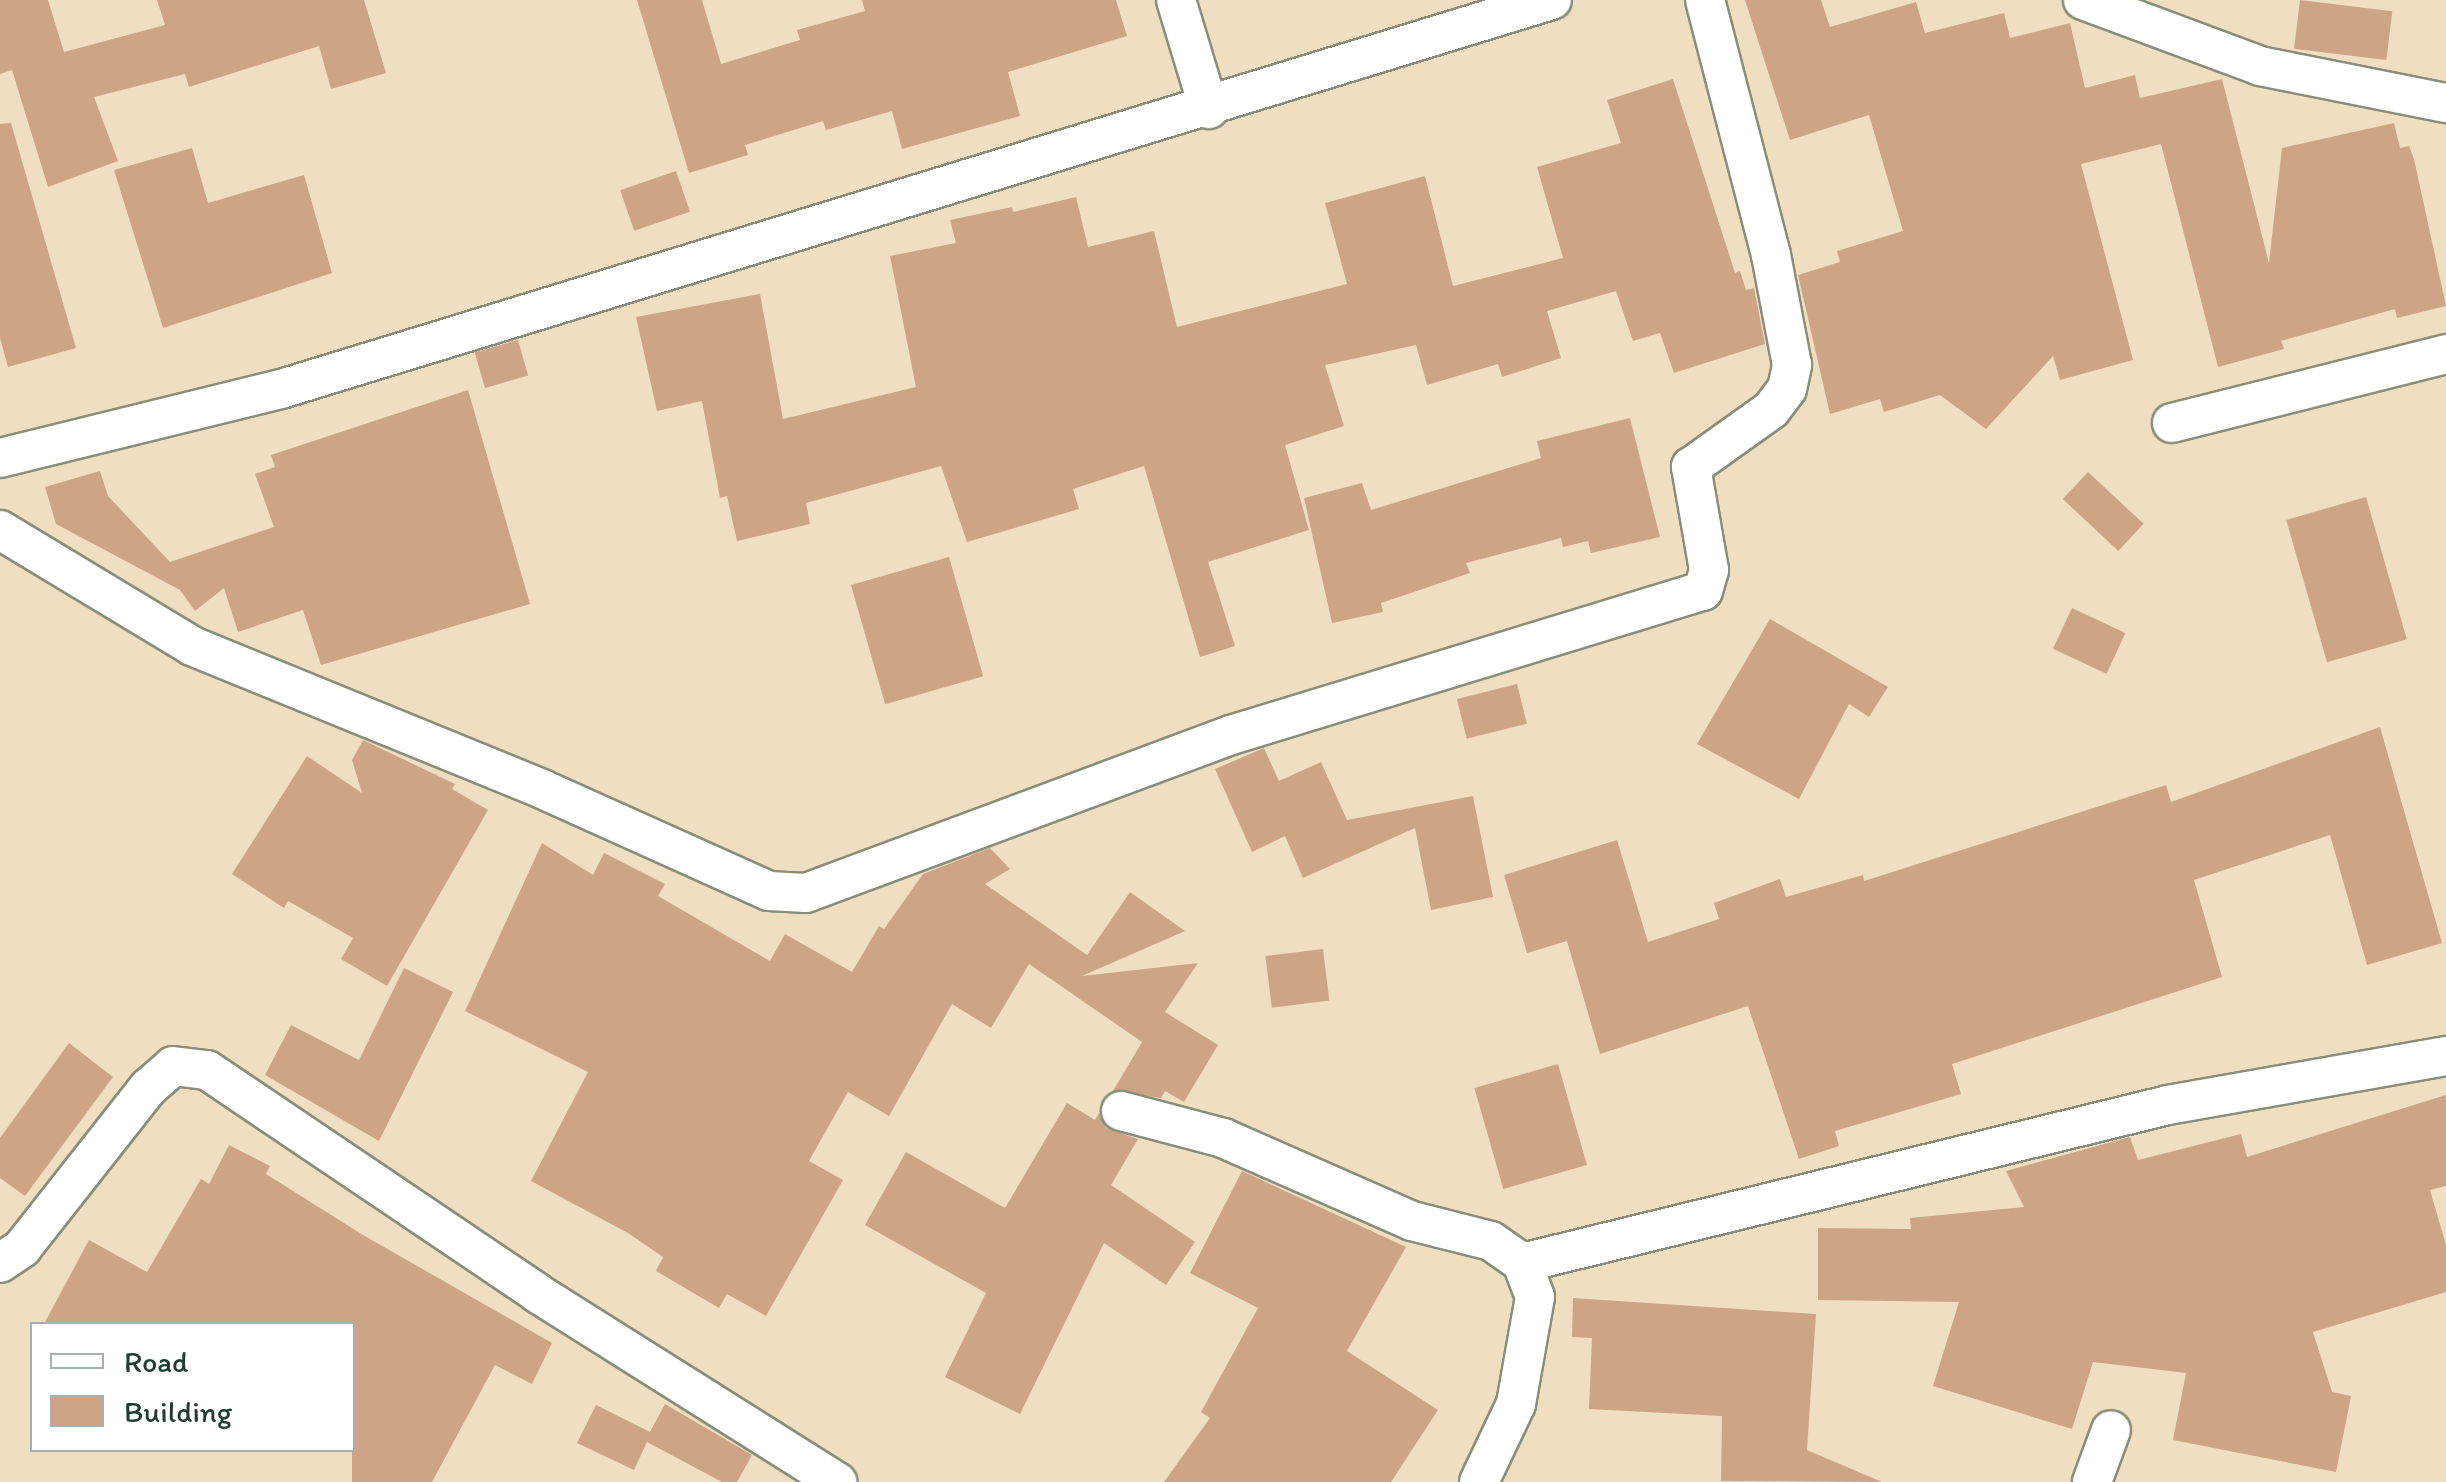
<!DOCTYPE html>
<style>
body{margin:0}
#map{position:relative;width:2446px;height:1482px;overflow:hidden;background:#f0dec0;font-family:Itim,sans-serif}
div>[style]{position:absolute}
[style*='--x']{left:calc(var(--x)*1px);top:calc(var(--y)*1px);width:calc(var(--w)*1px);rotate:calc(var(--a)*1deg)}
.building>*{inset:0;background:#cea487;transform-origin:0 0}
.roads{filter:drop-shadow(2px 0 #888e7a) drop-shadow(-2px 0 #888e7a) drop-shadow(0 2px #888e7a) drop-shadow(0 -2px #888e7a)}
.street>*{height:38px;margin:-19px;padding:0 19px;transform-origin:19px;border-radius:19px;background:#fff}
span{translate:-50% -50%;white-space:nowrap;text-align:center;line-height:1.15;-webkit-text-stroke:8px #fff;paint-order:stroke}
.legend{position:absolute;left:30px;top:1322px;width:325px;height:130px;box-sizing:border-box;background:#fff;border:2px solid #a5b1ae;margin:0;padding:12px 18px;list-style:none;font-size:30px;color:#1f3d34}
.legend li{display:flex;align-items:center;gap:20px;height:50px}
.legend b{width:50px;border:2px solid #a5b1ae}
</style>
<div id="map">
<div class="building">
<div style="clip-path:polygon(0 0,48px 0,64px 52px,165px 25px,157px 0,364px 0,386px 73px,331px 89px,319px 46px,189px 87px,185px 74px,94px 97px,118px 161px,48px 187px,12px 70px,0 74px)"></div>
<div style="clip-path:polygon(637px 0,702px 0,721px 64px,800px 40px,797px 30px,865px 11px,862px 0,1116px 0,1127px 36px,1008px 72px,1020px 116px,902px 149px,892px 111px,826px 130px,823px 121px,745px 145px,748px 155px,689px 173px)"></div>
<div style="clip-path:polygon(1745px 0,1821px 0,1830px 27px,1916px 2px,1925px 33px,2004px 13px,2010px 38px,2070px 23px,2085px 88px,2135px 75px,2140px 98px,2222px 79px,2269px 263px,2282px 148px,2394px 123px,2400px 148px,2409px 146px,2414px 159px,2446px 306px,2397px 318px,2395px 309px,2281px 341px,2284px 349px,2218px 367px,2161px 144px,2081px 164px,2133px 360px,2060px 380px,2053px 356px,1986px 429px,1940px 395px,1884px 412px,1880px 399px,1830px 414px,1798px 275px,1840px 262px,1837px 251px,1903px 231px,1869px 115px,1790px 140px)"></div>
<div style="left:2300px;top:0;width:93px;height:49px;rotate:7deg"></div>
<div style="clip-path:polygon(1673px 79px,1735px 273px,1740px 271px,1746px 290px,1754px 288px,1765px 344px,1674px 373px,1660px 333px,1633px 341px,1616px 291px,1547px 311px,1561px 358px,1502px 377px,1498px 364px,1427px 385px,1416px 345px,1325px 365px,1344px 426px,1285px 445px,1309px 530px,1208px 562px,1235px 646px,1200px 657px,1144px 466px,1073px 489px,1079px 509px,967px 542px,941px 466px,806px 503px,810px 524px,737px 541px,727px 496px,720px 498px,702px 401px,657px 411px,636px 317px,760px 294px,783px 419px,916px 387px,890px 256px,956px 243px,950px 220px,1012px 207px,1013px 212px,1076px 197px,1088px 247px,1154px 231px,1177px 327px,1347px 284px,1325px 203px,1425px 176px,1453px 286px,1563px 258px,1537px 167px,1621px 143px,1607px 100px)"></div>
<div style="clip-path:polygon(11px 123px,76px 348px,8px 367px,0 338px,0 124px)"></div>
<div style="clip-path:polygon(192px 148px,208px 203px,304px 175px,332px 273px,163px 328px,114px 170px)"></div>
<div style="left:676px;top:171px;width:43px;height:59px;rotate:71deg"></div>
<div style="left:518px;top:340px;width:37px;height:45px;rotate:74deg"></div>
<div style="clip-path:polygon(468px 390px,530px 604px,321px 665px,303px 610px,238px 632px,224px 588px,195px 611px,180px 590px,56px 524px,45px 487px,100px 471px,108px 496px,170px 562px,274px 527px,255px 474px,275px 467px,271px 455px)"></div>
<div style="clip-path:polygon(1630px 418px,1660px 537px,1591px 553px,1588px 541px,1563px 547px,1561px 538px,1466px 563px,1470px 573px,1381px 603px,1383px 612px,1332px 623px,1304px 498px,1362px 483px,1371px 510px,1541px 458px,1537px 441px)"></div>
<div style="left:2088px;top:472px;width:76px;height:37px;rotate:43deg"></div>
<div style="left:2366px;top:497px;width:148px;height:83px;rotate:74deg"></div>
<div style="left:949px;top:557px;width:124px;height:102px;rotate:74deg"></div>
<div style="left:2072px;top:608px;width:59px;height:45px;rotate:25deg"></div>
<div style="clip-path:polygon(1770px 619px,1888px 687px,1869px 717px,1849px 704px,1799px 799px,1697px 744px)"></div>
<div style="left:1517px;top:684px;width:41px;height:62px;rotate:76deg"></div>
<div style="clip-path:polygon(2380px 727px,2442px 943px,2367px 965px,2330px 835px,2194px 880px,2222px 977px,1952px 1064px,1961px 1094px,1835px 1131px,1839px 1146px,1799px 1159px,1748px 1006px,1600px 1054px,1567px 941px,1527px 953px,1504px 875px,1617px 840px,1648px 942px,1719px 919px,1714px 903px,1780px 879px,1786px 897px,1863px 875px,1864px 881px,2166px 785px,2171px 802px)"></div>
<div style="clip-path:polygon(363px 740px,455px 784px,452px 789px,488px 810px,387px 986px,341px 959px,353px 938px,288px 901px,284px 908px,232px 874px,307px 756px,362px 793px,352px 760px)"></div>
<div style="clip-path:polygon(1264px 748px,1279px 781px,1321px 762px,1347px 820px,1473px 796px,1493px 897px,1431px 910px,1415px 828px,1303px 878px,1285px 836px,1252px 852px,1215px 769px)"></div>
<div style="clip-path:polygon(542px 843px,593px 875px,604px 853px,665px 884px,658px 896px,770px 961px,785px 934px,852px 972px,879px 926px,884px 929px,923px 874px,990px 848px,1010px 869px,985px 884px,1087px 955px,1130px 892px,1185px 931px,1082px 976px,1198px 963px,1165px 1012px,1218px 1045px,1184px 1102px,1165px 1091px,1161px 1098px,1113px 1091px,1142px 1042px,1029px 964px,991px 1028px,952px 1004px,889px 1116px,848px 1092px,809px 1161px,843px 1180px,766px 1316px,727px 1294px,719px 1308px,656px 1271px,663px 1257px,628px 1233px,531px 1181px,588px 1072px,465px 1011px)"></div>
<div style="left:1323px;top:949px;width:52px;height:58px;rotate:83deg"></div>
<div style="clip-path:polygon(404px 968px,453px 992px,379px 1141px,265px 1075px,291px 1025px,359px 1060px)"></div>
<div style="clip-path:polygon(69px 1043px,113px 1077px,25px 1196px,0 1178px,0 1138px)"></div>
<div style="left:1558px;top:1064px;width:105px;height:87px;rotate:74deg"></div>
<div style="clip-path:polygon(2446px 1095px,2446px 1186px,2430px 1190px,2446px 1245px,2446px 1292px,2313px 1332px,2332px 1392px,2351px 1396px,2336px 1472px,2173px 1440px,2186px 1373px,2093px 1362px,2072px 1429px,1933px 1386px,1959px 1302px,1818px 1300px,1818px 1228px,1911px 1229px,1910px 1218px,2024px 1207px,2006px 1171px,2130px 1137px,2138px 1160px,2241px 1134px,2247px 1157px)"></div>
<div style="clip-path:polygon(1067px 1103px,1095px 1120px,1099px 1113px,1106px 1128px,1138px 1139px,1111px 1185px,1195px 1242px,1166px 1285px,1104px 1243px,1020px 1414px,945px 1377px,986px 1293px,865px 1225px,906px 1152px,1005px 1208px)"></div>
<div style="clip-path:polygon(229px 1145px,270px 1166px,266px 1174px,363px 1235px,552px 1343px,532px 1384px,495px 1365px,432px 1482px,352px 1482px,352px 1324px,44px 1324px,89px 1240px,147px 1272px,201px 1179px,209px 1184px)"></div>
<div style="clip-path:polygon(1242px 1171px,1406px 1247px,1347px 1351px,1438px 1410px,1391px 1482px,1164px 1482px,1210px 1418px,1201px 1412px,1258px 1308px,1190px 1273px)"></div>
<div style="clip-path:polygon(1573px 1298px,1816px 1314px,1807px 1450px,1882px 1482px,1721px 1481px,1722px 1416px,1589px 1409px,1592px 1338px,1572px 1337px)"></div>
<div style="clip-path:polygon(665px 1404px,752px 1455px,737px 1482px,722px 1482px,647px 1442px,634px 1470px,577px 1443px,596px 1405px,650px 1432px)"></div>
</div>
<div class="roads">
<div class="street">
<div style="--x:1176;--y:0;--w:114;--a:73.2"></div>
<div style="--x:2083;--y:0;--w:189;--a:20.4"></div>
<div style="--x:2260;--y:66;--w:190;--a:11.3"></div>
<div style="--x:2172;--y:423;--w:283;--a:-14.1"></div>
<div style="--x:0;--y:458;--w:289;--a:-13.8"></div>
<div style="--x:281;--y:389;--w:1329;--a:-17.02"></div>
<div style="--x:0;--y:530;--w:224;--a:31.1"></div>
<div style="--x:192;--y:646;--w:378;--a:22.2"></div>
<div style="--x:542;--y:789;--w:249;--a:24.2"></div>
<div style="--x:769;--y:891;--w:37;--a:3"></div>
<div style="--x:806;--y:893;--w:453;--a:-20.4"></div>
<div style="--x:1231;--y:735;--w:493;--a:-17"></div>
<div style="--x:1703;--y:591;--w:22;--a:-74"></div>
<div style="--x:1709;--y:570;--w:105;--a:-99.9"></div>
<div style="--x:1691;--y:467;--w:98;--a:-35.5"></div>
<div style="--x:1771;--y:410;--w:26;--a:-53"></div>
<div style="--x:1787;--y:389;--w:25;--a:-78"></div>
<div style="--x:1792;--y:365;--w:112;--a:-100.8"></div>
<div style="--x:1771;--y:255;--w:263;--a:-104.5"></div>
<div style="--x:1121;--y:1111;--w:106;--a:14.8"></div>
<div style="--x:1223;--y:1138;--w:206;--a:23.7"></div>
<div style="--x:1412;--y:1221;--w:81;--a:14.2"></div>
<div style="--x:1491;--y:1241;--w:38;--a:35"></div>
<div style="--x:1522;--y:1263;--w:36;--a:69"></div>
<div style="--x:1535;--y:1297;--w:109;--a:100.1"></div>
<div style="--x:1516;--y:1404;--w:86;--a:115.4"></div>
<div style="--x:0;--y:1263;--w:27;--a:-34"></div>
<div style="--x:22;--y:1248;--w:204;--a:-51.8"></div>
<div style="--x:148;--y:1088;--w:33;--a:-41"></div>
<div style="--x:173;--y:1066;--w:34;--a:7"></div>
<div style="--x:207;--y:1070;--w:398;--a:34"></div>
<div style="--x:537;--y:1293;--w:355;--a:32.2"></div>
<div style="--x:1522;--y:1263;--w:665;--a:-13.74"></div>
<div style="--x:2168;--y:1105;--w:282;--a:-10"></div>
<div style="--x:2092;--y:1482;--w:55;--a:-69.9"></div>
</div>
</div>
<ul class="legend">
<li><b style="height:12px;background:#fff"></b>Road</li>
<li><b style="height:28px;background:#cea487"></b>Building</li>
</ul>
</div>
